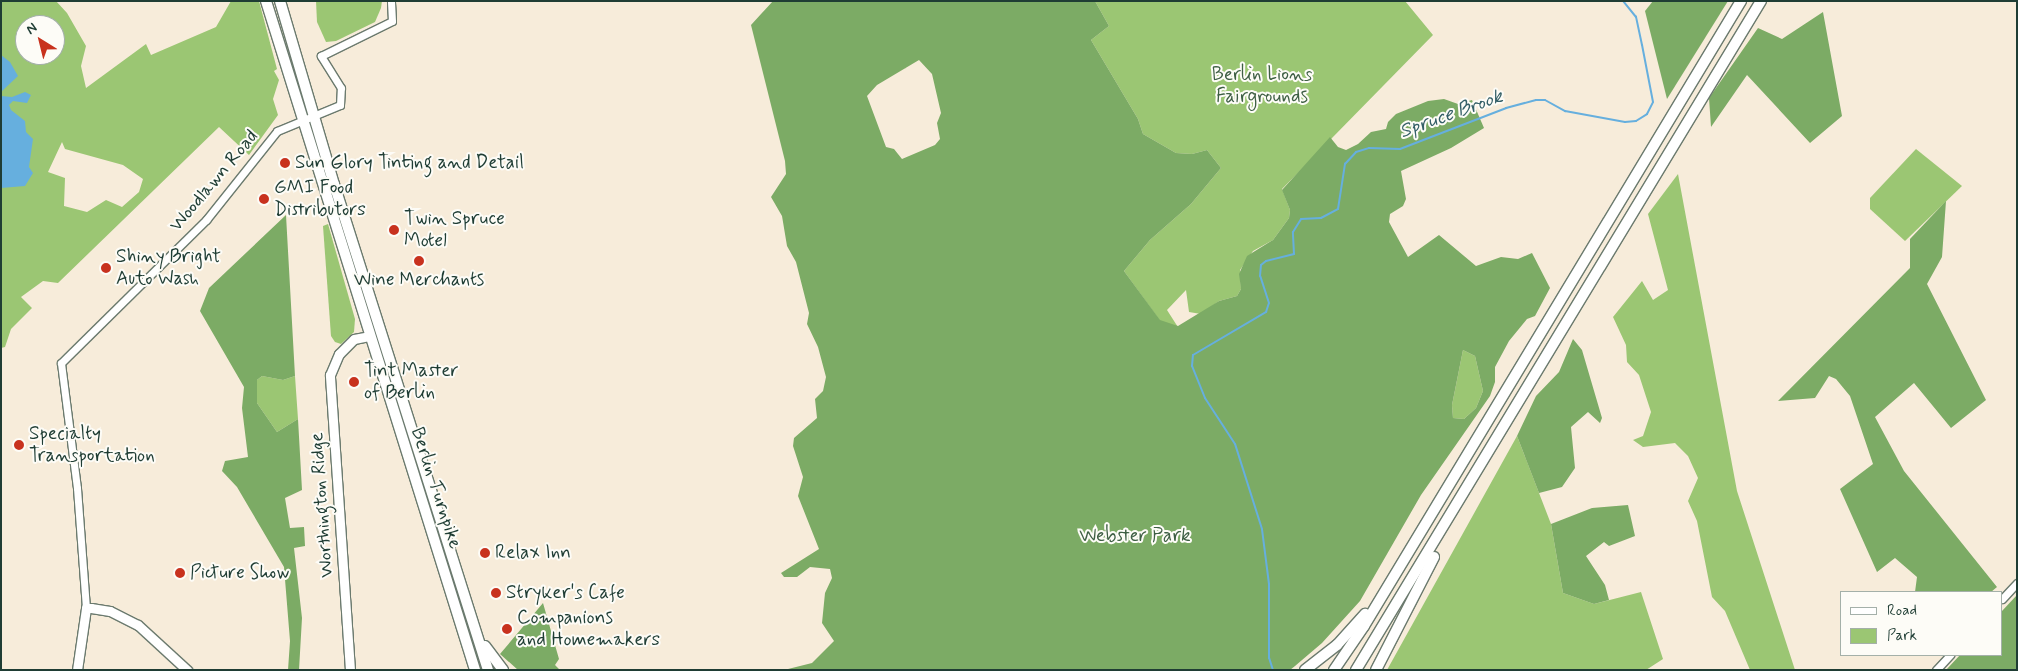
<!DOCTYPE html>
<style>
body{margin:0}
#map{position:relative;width:2018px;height:671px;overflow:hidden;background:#f7ecda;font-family:Mynerve,sans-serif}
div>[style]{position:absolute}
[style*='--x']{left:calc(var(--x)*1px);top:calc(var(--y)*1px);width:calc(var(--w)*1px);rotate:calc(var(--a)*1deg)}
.green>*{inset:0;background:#9bc673}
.forest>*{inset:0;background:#7cab65}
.water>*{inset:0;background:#66afde}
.stream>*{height:2px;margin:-1px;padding:0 1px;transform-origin:1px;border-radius:1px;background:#66afde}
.roads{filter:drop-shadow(1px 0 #6b7a6e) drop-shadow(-1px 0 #6b7a6e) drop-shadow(0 1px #6b7a6e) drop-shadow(0 -1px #6b7a6e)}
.minor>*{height:7px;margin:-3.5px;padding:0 3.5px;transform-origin:3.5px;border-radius:3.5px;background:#fff}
.major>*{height:9px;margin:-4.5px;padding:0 4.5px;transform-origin:4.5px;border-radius:4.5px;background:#fff}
.highway>*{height:10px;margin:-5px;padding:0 5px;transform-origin:5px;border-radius:5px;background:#fff}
.dots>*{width:14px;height:14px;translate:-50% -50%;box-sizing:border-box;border:2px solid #fdfcf7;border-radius:50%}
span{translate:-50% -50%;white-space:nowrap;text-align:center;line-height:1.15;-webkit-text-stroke:4px #fdfcf7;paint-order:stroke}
.park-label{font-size:19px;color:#3e5f44}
.poi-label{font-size:19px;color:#1f3d34}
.left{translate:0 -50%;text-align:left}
.street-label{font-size:19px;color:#1f3d34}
.water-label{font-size:20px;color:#345f67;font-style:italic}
.frame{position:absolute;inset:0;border:2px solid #1f3d34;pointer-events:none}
.legend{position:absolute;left:1840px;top:591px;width:162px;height:65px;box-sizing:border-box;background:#fdfcf7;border:1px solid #a4b0a9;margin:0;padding:6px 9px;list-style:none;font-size:15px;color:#1f3d34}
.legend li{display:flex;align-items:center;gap:10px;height:25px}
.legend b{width:25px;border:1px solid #a4b0a9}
.north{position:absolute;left:15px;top:15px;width:50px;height:50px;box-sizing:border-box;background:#fdfcf7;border:1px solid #a4b0a9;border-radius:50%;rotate:324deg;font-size:14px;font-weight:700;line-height:20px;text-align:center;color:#1f3d34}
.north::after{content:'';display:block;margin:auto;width:18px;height:22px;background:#c8321e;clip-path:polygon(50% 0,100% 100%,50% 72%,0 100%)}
</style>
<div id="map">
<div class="green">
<div style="clip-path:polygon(evenodd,1px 1px,56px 1px,67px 13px,86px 46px,81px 66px,86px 88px,146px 44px,151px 55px,216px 27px,231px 1px,259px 1px,277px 69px,274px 71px,279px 80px,273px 99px,278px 115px,249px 155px,219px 127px,58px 283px,43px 281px,21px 297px,32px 308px,11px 329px,5px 347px,1px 348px,1px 1px,25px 25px,55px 25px,55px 55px,25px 55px,25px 25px,1px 1px,62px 142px,65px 149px,123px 165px,143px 179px,139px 192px,122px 207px,106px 200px,87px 212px,64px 206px,65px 178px,48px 172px,62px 142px)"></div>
<div style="clip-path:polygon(316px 1px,382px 1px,381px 8px,375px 22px,336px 41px,326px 42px,317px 22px)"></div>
<div style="clip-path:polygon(1095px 1px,1405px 1px,1433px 35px,1282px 189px,1290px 210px,1289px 218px,1273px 240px,1253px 251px,1240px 270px,1241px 289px,1237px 296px,1219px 301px,1201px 314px,1189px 312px,1186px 290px,1167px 310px,1183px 335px,1259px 670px,1158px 318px,1124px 271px,1150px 240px,1191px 204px,1221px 168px,1207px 150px,1192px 154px,1176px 153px,1143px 134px,1138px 119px,1091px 40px,1109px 26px)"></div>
<div style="clip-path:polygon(1916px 149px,1962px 186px,1905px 241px,1870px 209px,1870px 198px)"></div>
<div style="clip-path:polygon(1678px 174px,1737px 491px,1795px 670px,1750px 670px,1725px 611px,1712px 597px,1697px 521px,1688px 501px,1698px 478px,1688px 456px,1675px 443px,1643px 447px,1633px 440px,1643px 436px,1651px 412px,1639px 375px,1627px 362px,1626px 345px,1613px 317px,1642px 281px,1653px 300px,1668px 290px,1648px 214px)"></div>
<div style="clip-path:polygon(328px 224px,355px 319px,354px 332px,341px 344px,335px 342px,331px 336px,323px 226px)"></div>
<div style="clip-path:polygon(1463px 350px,1475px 356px,1483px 391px,1476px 408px,1464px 419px,1453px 418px,1452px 405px)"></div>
<div style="clip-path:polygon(262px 376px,283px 380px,295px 376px,298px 419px,277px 432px,257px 403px,257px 380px)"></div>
<div style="clip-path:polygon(1517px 436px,1551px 524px,1563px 593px,1594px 604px,1641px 592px,1663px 659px,1646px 670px,1387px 670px)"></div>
</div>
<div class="forest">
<div style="clip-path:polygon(evenodd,773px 1px,1095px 1px,1109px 26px,1091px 40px,1138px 119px,1143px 134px,1176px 153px,1192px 154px,1207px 150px,1221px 168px,1191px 204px,1150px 240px,1124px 271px,1160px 320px,1178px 326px,1219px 301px,1237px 296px,1241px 289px,1239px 274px,1247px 256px,1273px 240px,1289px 218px,1290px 210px,1282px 190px,1330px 137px,1338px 147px,1346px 150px,1358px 144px,1371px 132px,1386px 129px,1388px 122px,1396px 114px,1428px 101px,1444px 99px,1458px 104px,1472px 100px,1484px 128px,1451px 148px,1401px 171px,1406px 199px,1403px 206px,1390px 214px,1389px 222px,1408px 257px,1439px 235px,1476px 266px,1501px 257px,1518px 259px,1532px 253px,1550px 288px,1535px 316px,1527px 319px,1509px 341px,1495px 367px,1495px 382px,1490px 396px,1421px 495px,1360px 601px,1322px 643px,1295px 666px,1290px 670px,784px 670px,812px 663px,834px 641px,822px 623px,825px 593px,832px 578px,830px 569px,810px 567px,797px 577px,784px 577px,781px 573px,819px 549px,798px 496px,803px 477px,793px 446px,794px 438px,817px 418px,815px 399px,823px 391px,826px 377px,818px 347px,807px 324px,809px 313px,796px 262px,787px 246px,782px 216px,771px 197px,786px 174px,785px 161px,751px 25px,773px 1px,919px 60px,932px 74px,941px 113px,937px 123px,940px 139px,935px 145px,902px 159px,894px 149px,886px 147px,867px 96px,877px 85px,919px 60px,773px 1px,1463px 350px,1475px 356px,1483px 391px,1476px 408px,1464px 419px,1453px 418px,1452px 405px,1463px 350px)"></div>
<div style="clip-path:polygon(1653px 1px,1728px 1px,1667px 99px,1645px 11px)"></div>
<div style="clip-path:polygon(1823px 12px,1842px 116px,1810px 143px,1747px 75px,1711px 127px,1709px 98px,1758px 28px,1782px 39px)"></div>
<div style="clip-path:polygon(1946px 201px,1942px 257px,1927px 284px,1986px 400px,1951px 428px,1914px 383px,1875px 417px,1904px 471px,1997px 587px,1991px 592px,1915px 592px,1917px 577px,1895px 558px,1877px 572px,1840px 489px,1873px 464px,1850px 396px,1836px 379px,1829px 376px,1815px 398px,1778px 401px,1910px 268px,1910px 239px)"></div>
<div style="clip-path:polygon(286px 215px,295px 376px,283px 380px,262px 376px,257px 380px,257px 403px,277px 432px,298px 419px,302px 490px,285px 498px,290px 528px,304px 527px,305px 546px,294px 548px,302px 618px,299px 670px,288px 670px,290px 641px,284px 567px,237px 487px,222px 471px,225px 461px,248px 457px,242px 408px,244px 387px,200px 311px,209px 288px)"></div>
<div style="clip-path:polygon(1573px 339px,1582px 350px,1602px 418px,1600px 423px,1588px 412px,1571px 427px,1575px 468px,1562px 487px,1539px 493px,1517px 436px,1536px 396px,1559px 372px)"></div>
<div style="clip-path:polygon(1628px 505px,1635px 536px,1609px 546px,1604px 542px,1586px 556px,1605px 585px,1609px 600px,1594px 604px,1563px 593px,1551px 524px,1592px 508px)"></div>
<div style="clip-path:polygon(2017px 595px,2017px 670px,1946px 670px,1960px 655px,2002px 655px,2002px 611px)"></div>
<div style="clip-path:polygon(543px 603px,559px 659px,555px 665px,560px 670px,518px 670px,500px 654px)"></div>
</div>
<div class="water">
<div style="clip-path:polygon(1px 55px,10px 62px,18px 76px,1px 92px)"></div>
<div style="clip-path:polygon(25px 92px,31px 95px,27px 103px,13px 101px,9px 105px,11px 110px,25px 121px,26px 132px,33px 139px,29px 167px,33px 173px,25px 186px,1px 188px,1px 96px,12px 97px)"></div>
</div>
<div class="stream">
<div style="--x:1273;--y:670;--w:13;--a:-108"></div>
<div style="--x:1269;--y:658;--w:74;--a:-90"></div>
<div style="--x:1269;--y:584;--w:55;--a:-97.3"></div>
<div style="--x:1262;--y:529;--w:89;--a:-107.6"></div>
<div style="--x:1235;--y:444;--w:55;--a:-123.1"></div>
<div style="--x:1205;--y:398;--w:35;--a:-112"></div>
<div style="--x:1192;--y:366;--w:11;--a:-85"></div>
<div style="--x:1193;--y:355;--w:85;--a:-30.5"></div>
<div style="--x:1266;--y:312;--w:9;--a:-72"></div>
<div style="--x:1269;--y:303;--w:28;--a:-108"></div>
<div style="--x:1260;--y:276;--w:11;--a:-85"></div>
<div style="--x:1261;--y:265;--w:6;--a:-39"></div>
<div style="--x:1266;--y:261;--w:29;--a:-14"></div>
<div style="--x:1294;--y:254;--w:22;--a:-93"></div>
<div style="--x:1293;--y:232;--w:15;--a:-58"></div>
<div style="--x:1301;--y:219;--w:20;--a:-3"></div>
<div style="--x:1321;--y:218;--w:19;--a:-28"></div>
<div style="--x:1338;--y:209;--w:46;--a:-81.2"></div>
<div style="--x:1345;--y:164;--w:16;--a:-47"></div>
<div style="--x:1356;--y:152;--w:14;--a:-17"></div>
<div style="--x:1369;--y:148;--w:31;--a:2"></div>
<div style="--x:1400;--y:149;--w:114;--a:-21.1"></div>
<div style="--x:1506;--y:108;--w:31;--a:-15"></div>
<div style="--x:1536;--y:100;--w:9;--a:0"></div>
<div style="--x:1545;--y:100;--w:23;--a:29"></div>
<div style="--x:1565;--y:111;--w:61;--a:10.4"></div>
<div style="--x:1625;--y:122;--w:11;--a:-5"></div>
<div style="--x:1636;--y:121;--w:13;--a:-32"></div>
<div style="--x:1647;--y:114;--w:13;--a:-63"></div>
<div style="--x:1653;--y:102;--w:58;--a:-100.9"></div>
<div style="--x:1642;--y:45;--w:29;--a:-102"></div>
<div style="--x:1636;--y:17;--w:21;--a:-129"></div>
</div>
<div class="roads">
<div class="minor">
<div style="--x:2002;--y:599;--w:22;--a:-47"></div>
<div style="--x:86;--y:608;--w:120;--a:-94.3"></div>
<div style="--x:77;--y:488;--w:126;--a:-97.3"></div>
<div style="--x:61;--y:363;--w:204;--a:-44.6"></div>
<div style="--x:206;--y:220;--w:114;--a:-51.4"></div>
<div style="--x:277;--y:131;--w:68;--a:-22.4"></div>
<div style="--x:340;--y:105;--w:17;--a:-87"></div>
<div style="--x:341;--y:88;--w:38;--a:-122"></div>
<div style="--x:321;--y:56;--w:79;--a:-26.2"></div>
<div style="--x:392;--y:21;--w:20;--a:-93"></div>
<div style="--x:1936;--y:670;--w:21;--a:-47"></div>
</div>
<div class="major">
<div style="--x:77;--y:670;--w:63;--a:-81.7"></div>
<div style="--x:86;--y:608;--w:5;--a:0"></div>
<div style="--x:91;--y:608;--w:19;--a:9"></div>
<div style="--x:110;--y:611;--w:31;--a:27"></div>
<div style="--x:138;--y:625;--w:67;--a:42.6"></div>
<div style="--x:350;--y:670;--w:296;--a:-93.9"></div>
<div style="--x:330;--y:375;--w:23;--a:-67"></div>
<div style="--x:339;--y:354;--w:21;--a:-45"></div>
<div style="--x:354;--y:339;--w:15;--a:-11"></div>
</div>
<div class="highway">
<div style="--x:266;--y:1;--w:701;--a:72.65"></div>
<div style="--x:280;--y:1;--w:191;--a:73.6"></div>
<div style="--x:334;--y:184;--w:510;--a:72.42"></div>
<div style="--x:485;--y:646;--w:30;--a:53"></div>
<div style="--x:1305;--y:670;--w:41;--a:-38"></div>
<div style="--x:1337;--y:645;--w:42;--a:-47.9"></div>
<div style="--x:1334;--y:670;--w:53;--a:-55.7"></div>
<div style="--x:1364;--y:626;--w:730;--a:-58.9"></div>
<div style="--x:1356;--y:670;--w:782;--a:-58.81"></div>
<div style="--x:1376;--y:670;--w:127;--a:-62.8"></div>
</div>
</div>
<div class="dots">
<div style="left:285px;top:163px;background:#c8321e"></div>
<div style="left:264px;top:199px;background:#c8321e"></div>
<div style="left:394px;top:230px;background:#c8321e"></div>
<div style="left:419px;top:261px;background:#c8321e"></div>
<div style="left:106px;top:268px;background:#c8321e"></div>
<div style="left:354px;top:382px;background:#c8321e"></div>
<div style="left:19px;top:445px;background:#c8321e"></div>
<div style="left:485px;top:553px;background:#c8321e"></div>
<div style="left:180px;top:573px;background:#c8321e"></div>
<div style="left:496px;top:593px;background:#c8321e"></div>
<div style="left:507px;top:629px;background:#c8321e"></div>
</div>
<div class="park-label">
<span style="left:1262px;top:86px">Berlin Lions<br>Fairgrounds</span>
<span style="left:1135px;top:536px">Webster Park</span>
</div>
<div class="poi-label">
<span class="left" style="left:295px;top:163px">Sun Glory Tinting and Detail</span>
<span class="left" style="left:274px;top:199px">GMI Food<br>Distributors</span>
<span class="left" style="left:404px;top:230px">Twin Spruce<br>Motel</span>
<span class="left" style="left:116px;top:268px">Shiny Bright<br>Auto Wash</span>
<span style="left:419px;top:280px">Wine Merchants</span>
<span class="left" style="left:364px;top:382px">Tint Master<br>of Berlin</span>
<span class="left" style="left:29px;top:445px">Specialty<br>Transportation</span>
<span class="left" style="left:495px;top:553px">Relax Inn</span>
<span class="left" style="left:190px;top:573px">Picture Show</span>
<span class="left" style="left:506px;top:593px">Stryker's Cafe</span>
<span class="left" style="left:517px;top:629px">Companions<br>and Homemakers</span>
</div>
<div class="street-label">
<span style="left:214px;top:181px;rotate:-50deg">Woodlawn Road</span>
<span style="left:436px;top:488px;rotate:72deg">Berlin Turnpike</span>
<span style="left:322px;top:505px;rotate:-94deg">Worthington Ridge</span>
</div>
<div class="water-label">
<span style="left:1451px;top:114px;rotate:-20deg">Spruce Brook</span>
</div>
<div class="frame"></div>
<ul class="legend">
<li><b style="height:6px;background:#fff"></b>Road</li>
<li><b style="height:14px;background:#9bc673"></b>Park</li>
</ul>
<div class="north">N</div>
</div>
